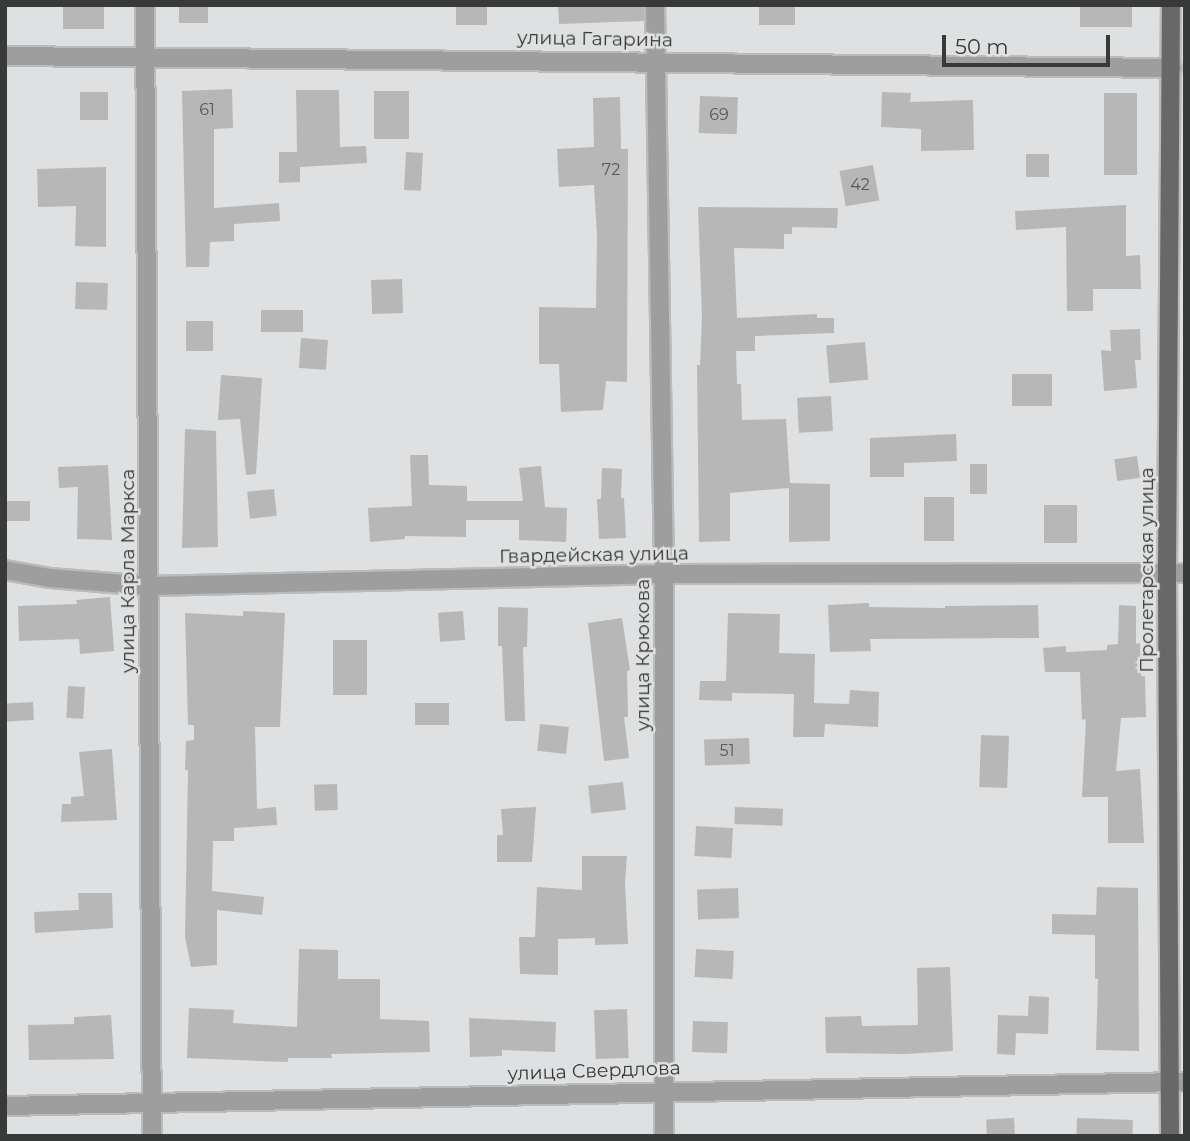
<!DOCTYPE html>
<meta charset="utf-8">
<style>
body{margin:0}
#map{position:relative;width:1190px;height:1141px;overflow:hidden;background:#dfe0e1;font-family:Montserrat,sans-serif}
div>[style]{position:absolute}
[style*='--x']{left:calc(var(--x)*1px);top:calc(var(--y)*1px);width:calc(var(--w)*1px);rotate:calc(var(--a)*1deg)}
.building>*{inset:0;background:#b7b7b8;transform-origin:0 0}
.roads{filter:drop-shadow(2px 0 #babbbc) drop-shadow(-2px 0 #babbbc) drop-shadow(0 2px #babbbc) drop-shadow(0 -2px #babbbc)}
.minor>*{height:18px;margin:-9px;padding:0 9px;transform-origin:9px;border-radius:9px;background:#9f9e9e}
.tertiary>*{height:18px;margin:-9px;padding:0 9px;transform-origin:9px;border-radius:9px;background:#9f9e9e}
.primary>*{height:18px;margin:-9px;padding:0 9px;transform-origin:9px;border-radius:9px;background:#696867}
span{translate:-50% -50%;white-space:nowrap;text-align:center;line-height:1.15;-webkit-text-stroke:5px #dfe0e1;paint-order:stroke}
.number-label{font-size:16px;color:#585859}
.number-label span{-webkit-text-stroke-width:0}
.street-label{font-size:19px;color:#383939}
.frame{position:absolute;inset:0;border:7px solid #383939;pointer-events:none}
.scale{position:absolute;left:942px;top:35px;width:168px;height:32px;box-sizing:border-box;border:4px solid #383939;border-top:0;padding-left:9px;font-size:21px;line-height:24px;white-space:nowrap;color:#383939;-webkit-text-stroke:5px #dfe0e1;paint-order:stroke}
</style>
<div id="map">
<div class="building">
<div style="left:63px;top:5px;width:41px;height:24px"></div>
<div style="left:179px;top:5px;width:29px;height:18px"></div>
<div style="left:456px;top:5px;width:31px;height:20px"></div>
<div style="clip-path:polygon(558px 5px,644px 5px,644px 21px,559px 24px)"></div>
<div style="left:759px;top:5px;width:36px;height:20px"></div>
<div style="left:1080px;top:5px;width:52px;height:22px"></div>
<div style="clip-path:polygon(232px 89px,233px 128px,214px 129px,214px 208px,279px 203px,280px 221px,234px 224px,234px 241px,210px 242px,209px 267px,186px 267px,182px 91px)"></div>
<div style="clip-path:polygon(296px 90px,339px 90px,340px 147px,366px 146px,367px 163px,300px 167px,300px 182px,279px 183px,279px 152px,297px 152px)"></div>
<div style="left:374px;top:91px;width:35px;height:48px"></div>
<div style="left:80px;top:92px;width:28px;height:28px"></div>
<div style="clip-path:polygon(882px 92px,911px 93px,910px 102px,973px 100px,974px 150px,921px 151px,921px 129px,881px 127px)"></div>
<div style="left:1137px;top:93px;width:82px;height:33px;rotate:90deg"></div>
<div style="left:700px;top:96px;width:38px;height:37px;rotate:2deg"></div>
<div style="clip-path:polygon(620px 97px,621px 149px,628px 149px,627px 382px,606px 381px,603px 410px,561px 412px,559px 364px,539px 364px,539px 307px,596px 308px,597px 235px,594px 185px,559px 187px,557px 149px,594px 147px,593px 98px)"></div>
<div style="left:406px;top:152px;width:17px;height:38px;rotate:3deg"></div>
<div style="left:1026px;top:154px;width:23px;height:23px"></div>
<div style="left:873px;top:165px;width:36px;height:34px;rotate:80deg"></div>
<div style="clip-path:polygon(106px 167px,106px 247px,75px 246px,76px 206px,38px 207px,37px 169px)"></div>
<div style="clip-path:polygon(1126px 205px,1126px 256px,1140px 255px,1141px 289px,1093px 289px,1093px 311px,1067px 311px,1066px 227px,1016px 230px,1015px 211px)"></div>
<div style="clip-path:polygon(698px 207px,838px 208px,837px 228px,792px 227px,792px 234px,784px 234px,784px 249px,734px 248px,737px 318px,817px 314px,817px 318px,834px 318px,834px 333px,755px 336px,755px 351px,736px 351px,737px 384px,741px 384px,742px 420px,786px 419px,790px 483px,830px 484px,830px 541px,789px 542px,789px 488px,730px 493px,730px 541px,699px 542px,697px 365px,700px 365px,702px 318px)"></div>
<div style="left:402px;top:279px;width:34px;height:31px;rotate:88deg"></div>
<div style="left:76px;top:282px;width:32px;height:27px;rotate:2deg"></div>
<div style="left:303px;top:310px;width:22px;height:42px;rotate:90deg"></div>
<div style="left:186px;top:321px;width:27px;height:30px"></div>
<div style="clip-path:polygon(1140px 329px,1141px 360px,1135px 360px,1137px 388px,1104px 391px,1101px 350px,1111px 351px,1110px 330px)"></div>
<div style="left:301px;top:338px;width:27px;height:30px;rotate:4deg"></div>
<div style="left:865px;top:342px;width:38px;height:39px;rotate:85deg"></div>
<div style="left:1012px;top:374px;width:40px;height:32px"></div>
<div style="clip-path:polygon(221px 375px,262px 378px,256px 474px,246px 475px,240px 419px,218px 420px)"></div>
<div style="left:831px;top:396px;width:35px;height:34px;rotate:87deg"></div>
<div style="clip-path:polygon(185px 429px,216px 431px,218px 547px,182px 548px)"></div>
<div style="clip-path:polygon(956px 434px,957px 461px,904px 463px,904px 477px,870px 477px,870px 438px)"></div>
<div style="clip-path:polygon(410px 455px,428px 455px,429px 485px,467px 486px,467px 501px,523px 501px,519px 468px,541px 466px,545px 507px,567px 508px,566px 542px,519px 540px,519px 520px,466px 520px,466px 537px,405px 536px,405px 539px,370px 542px,368px 508px,412px 506px)"></div>
<div style="left:1137px;top:456px;width:22px;height:23px;rotate:82deg"></div>
<div style="left:970px;top:464px;width:17px;height:30px"></div>
<div style="clip-path:polygon(108px 465px,112px 540px,77px 539px,78px 487px,59px 488px,58px 467px)"></div>
<div style="clip-path:polygon(602px 468px,622px 469px,621px 498px,624px 498px,626px 538px,599px 539px,597px 499px,601px 499px)"></div>
<div style="left:274px;top:489px;width:27px;height:27px;rotate:84deg"></div>
<div style="left:924px;top:497px;width:30px;height:44px"></div>
<div style="left:7px;top:501px;width:23px;height:20px"></div>
<div style="left:1044px;top:505px;width:33px;height:38px"></div>
<div style="clip-path:polygon(110px 597px,114px 651px,80px 654px,79px 639px,19px 641px,18px 606px,77px 604px,76px 600px)"></div>
<div style="clip-path:polygon(869px 603px,869px 607px,945px 608px,945px 606px,1038px 605px,1039px 638px,870px 639px,871px 651px,830px 652px,828px 605px)"></div>
<div style="clip-path:polygon(1119px 605px,1136px 606px,1136px 644px,1140px 643px,1141px 676px,1145px 676px,1146px 717px,1121px 718px,1116px 771px,1140px 769px,1144px 843px,1108px 843px,1108px 797px,1082px 797px,1086px 719px,1082px 720px,1080px 672px,1045px 672px,1043px 648px,1066px 646px,1066px 652px,1107px 650px,1107px 645px,1118px 644px)"></div>
<div style="clip-path:polygon(498px 607px,528px 608px,527px 647px,523px 647px,525px 721px,505px 721px,502px 646px,498px 646px)"></div>
<div style="clip-path:polygon(243px 611px,285px 613px,280px 727px,255px 727px,257px 809px,276px 807px,277px 825px,234px 828px,234px 841px,213px 841px,212px 891px,264px 897px,262px 915px,217px 910px,217px 965px,191px 967px,185px 937px,188px 770px,185px 770px,186px 741px,194px 740px,194px 725px,188px 725px,185px 613px,243px 616px)"></div>
<div style="left:463px;top:611px;width:29px;height:25px;rotate:86deg"></div>
<div style="clip-path:polygon(728px 613px,780px 614px,779px 653px,815px 654px,814px 703px,849px 704px,850px 690px,879px 692px,878px 727px,825px 724px,824px 737px,793px 737px,794px 694px,732px 693px,732px 701px,699px 700px,700px 681px,726px 681px)"></div>
<div style="clip-path:polygon(622px 618px,630px 670px,627px 671px,628px 717px,624px 717px,629px 758px,604px 761px,588px 623px)"></div>
<div style="left:333px;top:640px;width:34px;height:55px"></div>
<div style="left:68px;top:686px;width:17px;height:32px;rotate:3deg"></div>
<div style="left:33px;top:702px;width:18px;height:28px;rotate:87deg"></div>
<div style="left:415px;top:703px;width:34px;height:22px"></div>
<div style="left:540px;top:724px;width:29px;height:27px;rotate:6deg"></div>
<div style="left:981px;top:735px;width:28px;height:52px;rotate:2deg"></div>
<div style="left:749px;top:738px;width:26px;height:45px;rotate:88deg"></div>
<div style="clip-path:polygon(112px 749px,117px 820px,61px 822px,62px 804px,71px 804px,71px 797px,84px 796px,79px 752px)"></div>
<div style="left:623px;top:782px;width:28px;height:35px;rotate:84deg"></div>
<div style="left:337px;top:784px;width:26px;height:23px;rotate:88deg"></div>
<div style="clip-path:polygon(536px 807px,532px 862px,497px 862px,497px 835px,503px 835px,501px 809px)"></div>
<div style="left:735px;top:807px;width:48px;height:17px;rotate:2deg"></div>
<div style="left:696px;top:826px;width:37px;height:30px;rotate:3deg"></div>
<div style="clip-path:polygon(582px 856px,627px 856px,625px 883px,628px 944px,595px 945px,595px 938px,558px 939px,558px 975px,520px 974px,519px 937px,535px 937px,537px 887px,582px 890px)"></div>
<div style="clip-path:polygon(1097px 887px,1138px 888px,1139px 1051px,1096px 1050px,1098px 979px,1095px 979px,1095px 935px,1052px 934px,1052px 914px,1096px 915px)"></div>
<div style="left:738px;top:888px;width:30px;height:41px;rotate:88deg"></div>
<div style="clip-path:polygon(78px 893px,112px 893px,113px 928px,35px 933px,34px 912px,79px 910px)"></div>
<div style="clip-path:polygon(299px 949px,338px 950px,338px 979px,380px 979px,380px 1019px,429px 1021px,430px 1052px,331px 1054px,332px 1058px,288px 1058px,288px 1062px,187px 1058px,189px 1008px,234px 1010px,233px 1023px,297px 1027px)"></div>
<div style="left:696px;top:949px;width:38px;height:28px;rotate:3deg"></div>
<div style="clip-path:polygon(950px 967px,953px 1051px,906px 1054px,826px 1053px,825px 1017px,861px 1016px,862px 1026px,918px 1025px,917px 968px)"></div>
<div style="clip-path:polygon(1029px 996px,1049px 997px,1048px 1034px,1016px 1033px,1015px 1055px,997px 1054px,998px 1015px,1028px 1016px)"></div>
<div style="left:627px;top:1009px;width:49px;height:33px;rotate:88deg"></div>
<div style="clip-path:polygon(111px 1015px,114px 1059px,29px 1060px,28px 1025px,74px 1024px,74px 1017px)"></div>
<div style="clip-path:polygon(469px 1018px,556px 1022px,555px 1052px,502px 1050px,502px 1056px,470px 1057px)"></div>
<div style="left:693px;top:1021px;width:35px;height:31px;rotate:2deg"></div>
<div style="left:1014px;top:1118px;width:18px;height:28px;rotate:87deg"></div>
<div style="left:1077px;top:1118px;width:56px;height:18px;rotate:2deg"></div>
</div>
<div class="roads">
<div class="minor">
<div style="--x:145;--y:5;--w:1131;--a:89.65"></div>
<div style="--x:655;--y:5;--w:569;--a:89.09"></div>
<div style="--x:664;--y:574;--w:562;--a:90"></div>
<div style="--x:5;--y:56;--w:1167;--a:0.59"></div>
<div style="--x:5;--y:1106;--w:1180;--a:-1.17"></div>
</div>
<div class="tertiary">
<div style="--x:5;--y:570;--w:46;--a:10.1"></div>
<div style="--x:50;--y:578;--w:99;--a:4.6"></div>
<div style="--x:149;--y:586;--w:515;--a:-1.33"></div>
<div style="--x:664;--y:574;--w:521;--a:-0.11"></div>
</div>
<div class="primary">
<div style="--x:1170;--y:1136;--w:563;--a:-90.31"></div>
<div style="--x:1167;--y:573;--w:568;--a:-89.6"></div>
</div>
</div>
<div class="number-label">
<span style="left:207px;top:110px">61</span>
<span style="left:719px;top:115px">69</span>
<span style="left:611px;top:170px">72</span>
<span style="left:860px;top:185px">42</span>
<span style="left:727px;top:751px">51</span>
</div>
<div class="street-label">
<span style="left:595px;top:39px;rotate:1deg">улица Гагарина</span>
<span style="left:594px;top:555px;rotate:-1deg">Гвардейская улица</span>
<span style="left:1147px;top:570px;rotate:-90deg">Пролетарская улица</span>
<span style="left:128px;top:571px;rotate:-90deg">улица Карла Маркса</span>
<span style="left:643px;top:655px;rotate:-90deg">улица Крюкова</span>
<span style="left:594px;top:1071px;rotate:-2deg">улица Свердлова</span>
</div>
<div class="frame"></div>
<div class="scale">50 m</div>
</div>
